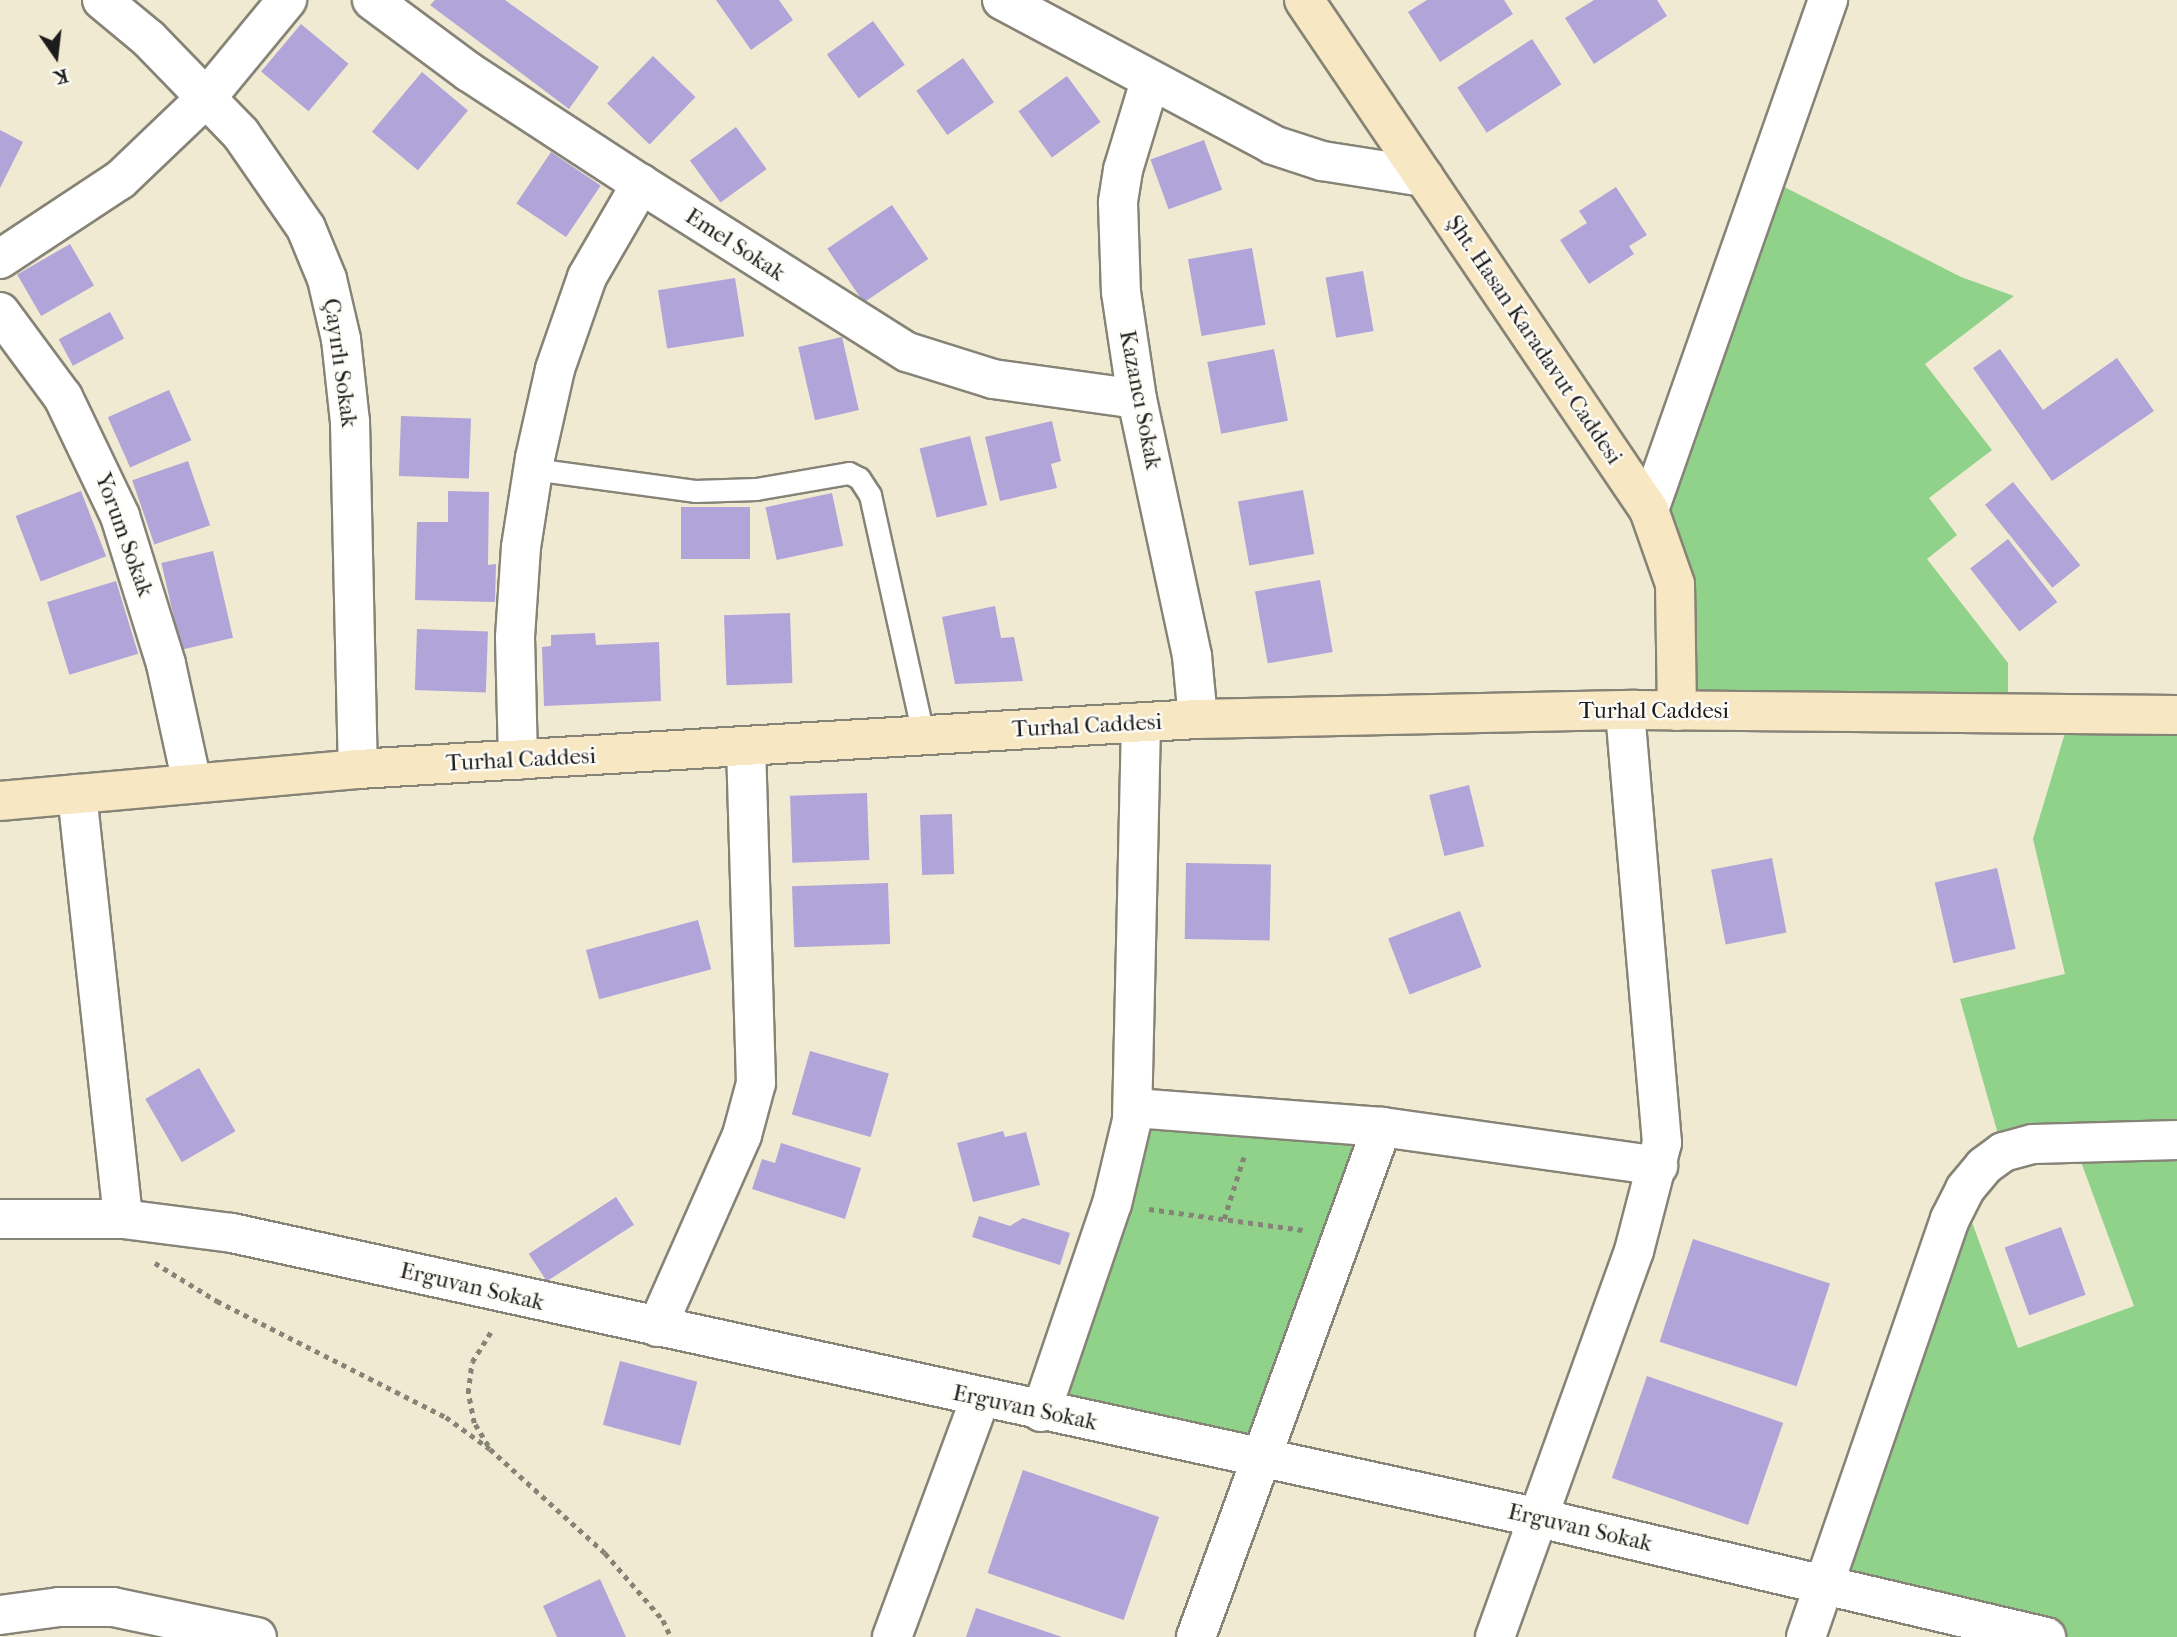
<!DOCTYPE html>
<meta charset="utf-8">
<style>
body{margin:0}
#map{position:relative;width:2177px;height:1637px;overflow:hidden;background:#f1ead2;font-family:"IM FELL French Canon",serif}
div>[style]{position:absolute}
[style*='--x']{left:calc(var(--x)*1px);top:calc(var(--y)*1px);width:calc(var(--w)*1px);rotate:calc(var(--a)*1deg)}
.green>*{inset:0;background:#90d28a}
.building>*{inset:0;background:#b0a4d9;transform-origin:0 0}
.path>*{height:4.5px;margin-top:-2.25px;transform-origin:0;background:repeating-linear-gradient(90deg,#868377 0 5px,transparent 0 10px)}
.roads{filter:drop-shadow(2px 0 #868377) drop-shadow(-2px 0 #868377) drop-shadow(0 2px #868377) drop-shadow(0 -2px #868377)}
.lane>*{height:21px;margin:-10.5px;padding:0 10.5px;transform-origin:10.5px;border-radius:10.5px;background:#fff}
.street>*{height:38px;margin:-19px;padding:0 19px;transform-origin:19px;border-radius:19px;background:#fff}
.secondary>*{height:38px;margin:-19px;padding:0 19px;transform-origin:19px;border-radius:19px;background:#f7e8c3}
span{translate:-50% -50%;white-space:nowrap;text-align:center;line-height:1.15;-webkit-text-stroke:5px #fdfcf7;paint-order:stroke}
.street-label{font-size:23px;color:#1c1c1c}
.north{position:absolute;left:21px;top:21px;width:70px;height:70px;-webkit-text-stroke:5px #fdfcf7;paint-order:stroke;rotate:166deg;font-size:19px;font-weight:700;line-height:28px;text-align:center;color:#1c1c1c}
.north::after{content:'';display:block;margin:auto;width:24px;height:32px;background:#1c1c1c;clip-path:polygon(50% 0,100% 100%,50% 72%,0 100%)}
</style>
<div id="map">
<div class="green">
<div style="clip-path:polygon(1763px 176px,1961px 277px,2014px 296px,1925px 364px,1992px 450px,1929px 498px,1957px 535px,1927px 559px,2008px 663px,2008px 712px,1677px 711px,1660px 532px)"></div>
<div style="clip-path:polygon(2071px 713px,2177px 715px,2177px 1637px,2046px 1637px,1826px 1585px,1962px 1195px,2018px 1348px,2134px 1306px,2073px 1140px,2003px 1152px,1960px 999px,2065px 974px,2033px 839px)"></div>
<div style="clip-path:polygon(1134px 1108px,1382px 1127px,1261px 1459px,1041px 1412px)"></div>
</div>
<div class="building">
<div style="clip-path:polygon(435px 0,505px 0,599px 67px,569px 109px,430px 5px)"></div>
<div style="clip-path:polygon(716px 0,779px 0,793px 20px,751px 50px)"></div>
<div style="clip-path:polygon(1427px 0,1504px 0,1513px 14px,1440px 62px,1408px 12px)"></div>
<div style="clip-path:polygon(1594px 0,1657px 0,1667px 16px,1594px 64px,1565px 18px)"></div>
<div style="left:873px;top:21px;width:54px;height:57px;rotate:54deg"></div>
<div style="left:301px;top:24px;width:62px;height:62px;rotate:40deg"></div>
<div style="left:1532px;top:39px;width:54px;height:89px;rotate:57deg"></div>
<div style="left:653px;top:56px;width:59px;height:66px;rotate:44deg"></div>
<div style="left:963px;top:58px;width:54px;height:57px;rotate:55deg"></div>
<div style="left:422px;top:72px;width:60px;height:78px;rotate:40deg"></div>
<div style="left:1067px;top:76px;width:57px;height:60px;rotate:54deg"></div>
<div style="left:736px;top:127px;width:52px;height:57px;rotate:54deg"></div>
<div style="clip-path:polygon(0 130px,23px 142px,0 188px)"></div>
<div style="left:1204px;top:140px;width:53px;height:57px;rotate:70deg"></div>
<div style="left:551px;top:152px;width:60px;height:62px;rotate:34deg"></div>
<div style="clip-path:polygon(1616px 187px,1647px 235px,1629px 246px,1634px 254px,1589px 284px,1560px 240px,1587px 223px,1579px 211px)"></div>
<div style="left:892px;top:205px;width:65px;height:78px;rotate:56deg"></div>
<div style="left:70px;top:244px;width:48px;height:61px;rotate:60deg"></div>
<div style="left:1252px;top:248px;width:78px;height:65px;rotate:80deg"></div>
<div style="left:1363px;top:271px;width:61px;height:38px;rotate:80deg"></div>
<div style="left:735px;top:278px;width:59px;height:78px;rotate:81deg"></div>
<div style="left:110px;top:312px;width:30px;height:58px;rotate:62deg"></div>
<div style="left:842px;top:337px;width:75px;height:45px;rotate:77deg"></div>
<div style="left:1274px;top:349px;width:73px;height:68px;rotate:79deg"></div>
<div style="clip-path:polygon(2000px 349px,2043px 410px,2117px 358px,2154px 411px,2052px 481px,1973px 368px)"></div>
<div style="left:169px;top:390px;width:55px;height:67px;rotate:66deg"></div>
<div style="left:401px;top:416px;width:70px;height:60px;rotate:2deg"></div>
<div style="clip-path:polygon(1052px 421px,1061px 461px,1051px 464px,1057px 488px,1000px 501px,985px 437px)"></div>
<div style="left:970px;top:436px;width:71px;height:52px;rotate:76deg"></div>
<div style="left:188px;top:461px;width:68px;height:59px;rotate:71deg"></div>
<div style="left:2013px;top:482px;width:107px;height:36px;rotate:51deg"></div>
<div style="left:1303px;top:490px;width:65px;height:66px;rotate:80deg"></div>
<div style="left:81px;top:491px;width:70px;height:70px;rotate:69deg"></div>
<div style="clip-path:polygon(448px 491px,489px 492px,488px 565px,496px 564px,495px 602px,415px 600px,417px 522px,448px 522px)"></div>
<div style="left:832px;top:493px;width:54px;height:68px;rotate:78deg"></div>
<div style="left:681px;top:507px;width:69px;height:52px"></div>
<div style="left:2008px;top:539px;width:80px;height:48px;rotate:52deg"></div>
<div style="left:213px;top:551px;width:89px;height:53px;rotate:77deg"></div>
<div style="left:1320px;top:580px;width:73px;height:66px;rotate:80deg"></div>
<div style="left:116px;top:581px;width:76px;height:72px;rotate:73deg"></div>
<div style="clip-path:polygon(995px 606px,1001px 638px,1014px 637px,1023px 681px,955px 684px,942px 617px)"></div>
<div style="left:790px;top:613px;width:70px;height:66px;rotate:88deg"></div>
<div style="left:417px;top:629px;width:71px;height:61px;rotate:2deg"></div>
<div style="clip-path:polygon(595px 633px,596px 645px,659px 642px,661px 701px,544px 706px,542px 647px,551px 646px,551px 635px)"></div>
<div style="left:1469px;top:785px;width:63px;height:41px;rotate:76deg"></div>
<div style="left:867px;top:793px;width:67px;height:77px;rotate:88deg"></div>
<div style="left:952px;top:814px;width:60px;height:32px;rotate:88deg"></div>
<div style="left:1772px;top:858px;width:76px;height:62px;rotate:79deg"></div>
<div style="left:1186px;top:863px;width:85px;height:76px;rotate:1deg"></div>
<div style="left:1997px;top:868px;width:83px;height:64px;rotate:77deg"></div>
<div style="left:888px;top:883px;width:61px;height:96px;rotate:88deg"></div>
<div style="left:1460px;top:911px;width:60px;height:77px;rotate:69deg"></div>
<div style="left:698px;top:920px;width:51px;height:116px;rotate:75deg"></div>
<div style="left:810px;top:1051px;width:82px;height:66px;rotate:16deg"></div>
<div style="left:199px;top:1068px;width:73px;height:62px;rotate:60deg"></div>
<div style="clip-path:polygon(1003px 1131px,1005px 1137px,1026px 1132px,1040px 1185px,973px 1202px,957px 1143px)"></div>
<div style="clip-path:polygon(781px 1143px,861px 1168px,845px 1219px,752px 1189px,762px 1159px,775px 1163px)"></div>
<div style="left:616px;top:1197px;width:33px;height:104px;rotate:57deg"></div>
<div style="clip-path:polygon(979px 1216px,1010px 1226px,1023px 1218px,1070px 1233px,1060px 1265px,972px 1237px)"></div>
<div style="left:2061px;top:1227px;width:72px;height:60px;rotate:70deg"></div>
<div style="left:1693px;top:1239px;width:144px;height:108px;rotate:18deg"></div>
<div style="left:620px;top:1361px;width:80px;height:66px;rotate:15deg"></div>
<div style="left:1647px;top:1376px;width:144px;height:108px;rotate:19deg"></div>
<div style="left:1023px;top:1470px;width:144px;height:109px;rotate:19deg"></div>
<div style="clip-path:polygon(600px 1579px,626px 1637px,557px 1637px,543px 1606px)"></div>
<div style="clip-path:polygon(976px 1608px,1062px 1637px,966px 1637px)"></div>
</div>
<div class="path">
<div style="--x:1149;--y:1209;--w:155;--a:7.8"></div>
<div style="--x:1224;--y:1219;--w:69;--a:-72.3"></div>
<div style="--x:155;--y:1263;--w:73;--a:31.5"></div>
<div style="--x:217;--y:1301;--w:257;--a:26.9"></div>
<div style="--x:446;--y:1417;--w:54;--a:36"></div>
<div style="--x:490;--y:1449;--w:155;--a:42.1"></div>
<div style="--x:605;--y:1553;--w:89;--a:49.1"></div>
<div style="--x:663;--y:1620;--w:19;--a:65"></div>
<div style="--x:488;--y:1446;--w:27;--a:-121"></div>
<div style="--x:474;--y:1423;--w:31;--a:-101"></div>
<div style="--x:468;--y:1393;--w:31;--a:-83"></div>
<div style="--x:472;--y:1362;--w:39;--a:-58"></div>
</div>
<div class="roads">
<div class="lane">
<div style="--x:533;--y:469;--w:163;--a:7.7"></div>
<div style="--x:695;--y:491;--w:61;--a:-1.9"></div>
<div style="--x:756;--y:489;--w:94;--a:-9.8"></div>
<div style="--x:849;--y:473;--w:11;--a:27"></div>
<div style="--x:859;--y:478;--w:20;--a:57"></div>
<div style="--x:870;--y:495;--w:246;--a:77.5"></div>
</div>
<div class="street">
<div style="--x:102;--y:0;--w:61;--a:39.7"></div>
<div style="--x:149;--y:39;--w:132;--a:45.9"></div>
<div style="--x:241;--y:134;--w:114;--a:55.3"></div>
<div style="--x:306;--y:228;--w:55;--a:67.6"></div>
<div style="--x:327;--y:279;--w:62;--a:76.9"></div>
<div style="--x:341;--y:339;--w:83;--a:83.8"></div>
<div style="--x:350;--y:422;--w:347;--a:88.7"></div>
<div style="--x:372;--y:0;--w:121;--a:36.6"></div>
<div style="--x:469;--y:72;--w:205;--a:33.1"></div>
<div style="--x:641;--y:184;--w:315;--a:32.3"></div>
<div style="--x:907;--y:352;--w:90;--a:17.4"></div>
<div style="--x:993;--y:379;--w:145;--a:7.9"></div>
<div style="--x:1002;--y:0;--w:307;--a:28.1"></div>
<div style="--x:1273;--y:145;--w:52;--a:18.1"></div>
<div style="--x:1322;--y:161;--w:103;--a:8.9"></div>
<div style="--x:1150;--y:81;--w:93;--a:106.9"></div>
<div style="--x:1123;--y:170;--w:33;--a:99"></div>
<div style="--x:1118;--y:203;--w:89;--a:88.1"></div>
<div style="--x:1121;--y:292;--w:108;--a:81.5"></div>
<div style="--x:1137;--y:399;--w:263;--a:77.9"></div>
<div style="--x:1192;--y:656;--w:63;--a:84.6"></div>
<div style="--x:0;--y:259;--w:144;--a:-33.4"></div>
<div style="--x:120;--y:180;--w:120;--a:-43.7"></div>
<div style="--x:207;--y:97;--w:126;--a:-50.5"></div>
<div style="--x:0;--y:312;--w:106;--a:53.5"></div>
<div style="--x:63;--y:397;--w:132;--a:64.4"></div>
<div style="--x:120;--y:516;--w:155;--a:72.7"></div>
<div style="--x:166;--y:664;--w:122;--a:77.7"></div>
<div style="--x:1649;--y:510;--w:541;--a:-70.66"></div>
<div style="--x:518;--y:760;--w:123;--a:-91.4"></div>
<div style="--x:515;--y:637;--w:90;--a:-86.2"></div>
<div style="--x:521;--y:547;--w:90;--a:-81.1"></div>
<div style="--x:535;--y:458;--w:91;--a:-77.3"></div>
<div style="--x:555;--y:369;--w:97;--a:-70.8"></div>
<div style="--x:587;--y:277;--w:108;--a:-59.9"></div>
<div style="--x:77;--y:794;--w:427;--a:83.8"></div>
<div style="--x:1134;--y:1108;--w:249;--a:4.4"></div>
<div style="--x:0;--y:1219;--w:123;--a:0"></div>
<div style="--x:123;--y:1219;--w:110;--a:7.3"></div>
<div style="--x:232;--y:1233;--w:1338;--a:12.3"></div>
<div style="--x:1539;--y:1518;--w:521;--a:13.21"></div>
<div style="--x:657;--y:1327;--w:210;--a:-66.1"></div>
<div style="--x:742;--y:1135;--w:54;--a:-74.9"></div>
<div style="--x:756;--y:1083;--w:337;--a:-91.7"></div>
<div style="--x:1041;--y:1412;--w:220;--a:-71.2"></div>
<div style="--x:1112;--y:1204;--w:86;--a:-76.6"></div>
<div style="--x:1132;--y:1120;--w:398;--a:-88.7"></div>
<div style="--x:0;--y:1615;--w:60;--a:-7.7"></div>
<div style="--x:59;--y:1607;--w:54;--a:0"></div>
<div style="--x:113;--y:1607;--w:147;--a:11.8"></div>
<div style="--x:892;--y:1637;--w:254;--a:-69.7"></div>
<div style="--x:1196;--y:1637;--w:543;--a:-69.96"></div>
<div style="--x:1382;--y:1127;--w:279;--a:8"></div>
<div style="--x:1495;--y:1637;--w:410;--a:-70.2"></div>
<div style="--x:1634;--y:1251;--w:112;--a:-75.5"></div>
<div style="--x:1662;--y:1143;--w:434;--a:-94.9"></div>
<div style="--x:1806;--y:1637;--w:442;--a:-71"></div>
<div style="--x:1950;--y:1219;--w:34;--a:-63"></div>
<div style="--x:1965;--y:1189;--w:30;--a:-50"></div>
<div style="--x:1984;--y:1166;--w:24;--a:-36"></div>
<div style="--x:2003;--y:1152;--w:31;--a:-15"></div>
<div style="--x:2033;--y:1144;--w:144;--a:-1.6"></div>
</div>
<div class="secondary">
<div style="--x:1304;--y:0;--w:616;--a:55.92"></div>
<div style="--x:1649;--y:510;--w:78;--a:70.6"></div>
<div style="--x:1675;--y:584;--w:127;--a:89.1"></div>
<div style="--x:0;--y:801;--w:359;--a:-5.1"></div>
<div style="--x:358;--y:769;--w:841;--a:-3.41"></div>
<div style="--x:1198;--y:719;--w:437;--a:-1.2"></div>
<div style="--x:1635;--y:710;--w:542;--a:0.53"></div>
</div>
</div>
<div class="street-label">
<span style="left:735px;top:245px;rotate:33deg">Emel Sokak</span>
<span style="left:1534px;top:340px;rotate:56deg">Şht. Hasan Karadavut Caddesi</span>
<span style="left:340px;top:363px;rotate:82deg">Çayırlı Sokak</span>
<span style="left:1140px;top:400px;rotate:79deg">Kazancı Sokak</span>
<span style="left:124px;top:535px;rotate:70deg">Yorum Sokak</span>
<span style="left:1654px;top:711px">Turhal Caddesi</span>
<span style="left:1087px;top:726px;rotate:-3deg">Turhal Caddesi</span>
<span style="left:521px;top:760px;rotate:-3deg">Turhal Caddesi</span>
<span style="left:472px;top:1287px;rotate:13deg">Erguvan Sokak</span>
<span style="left:1025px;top:1408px;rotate:12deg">Erguvan Sokak</span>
<span style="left:1580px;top:1528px;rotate:13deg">Erguvan Sokak</span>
</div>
<div class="north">K</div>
</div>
